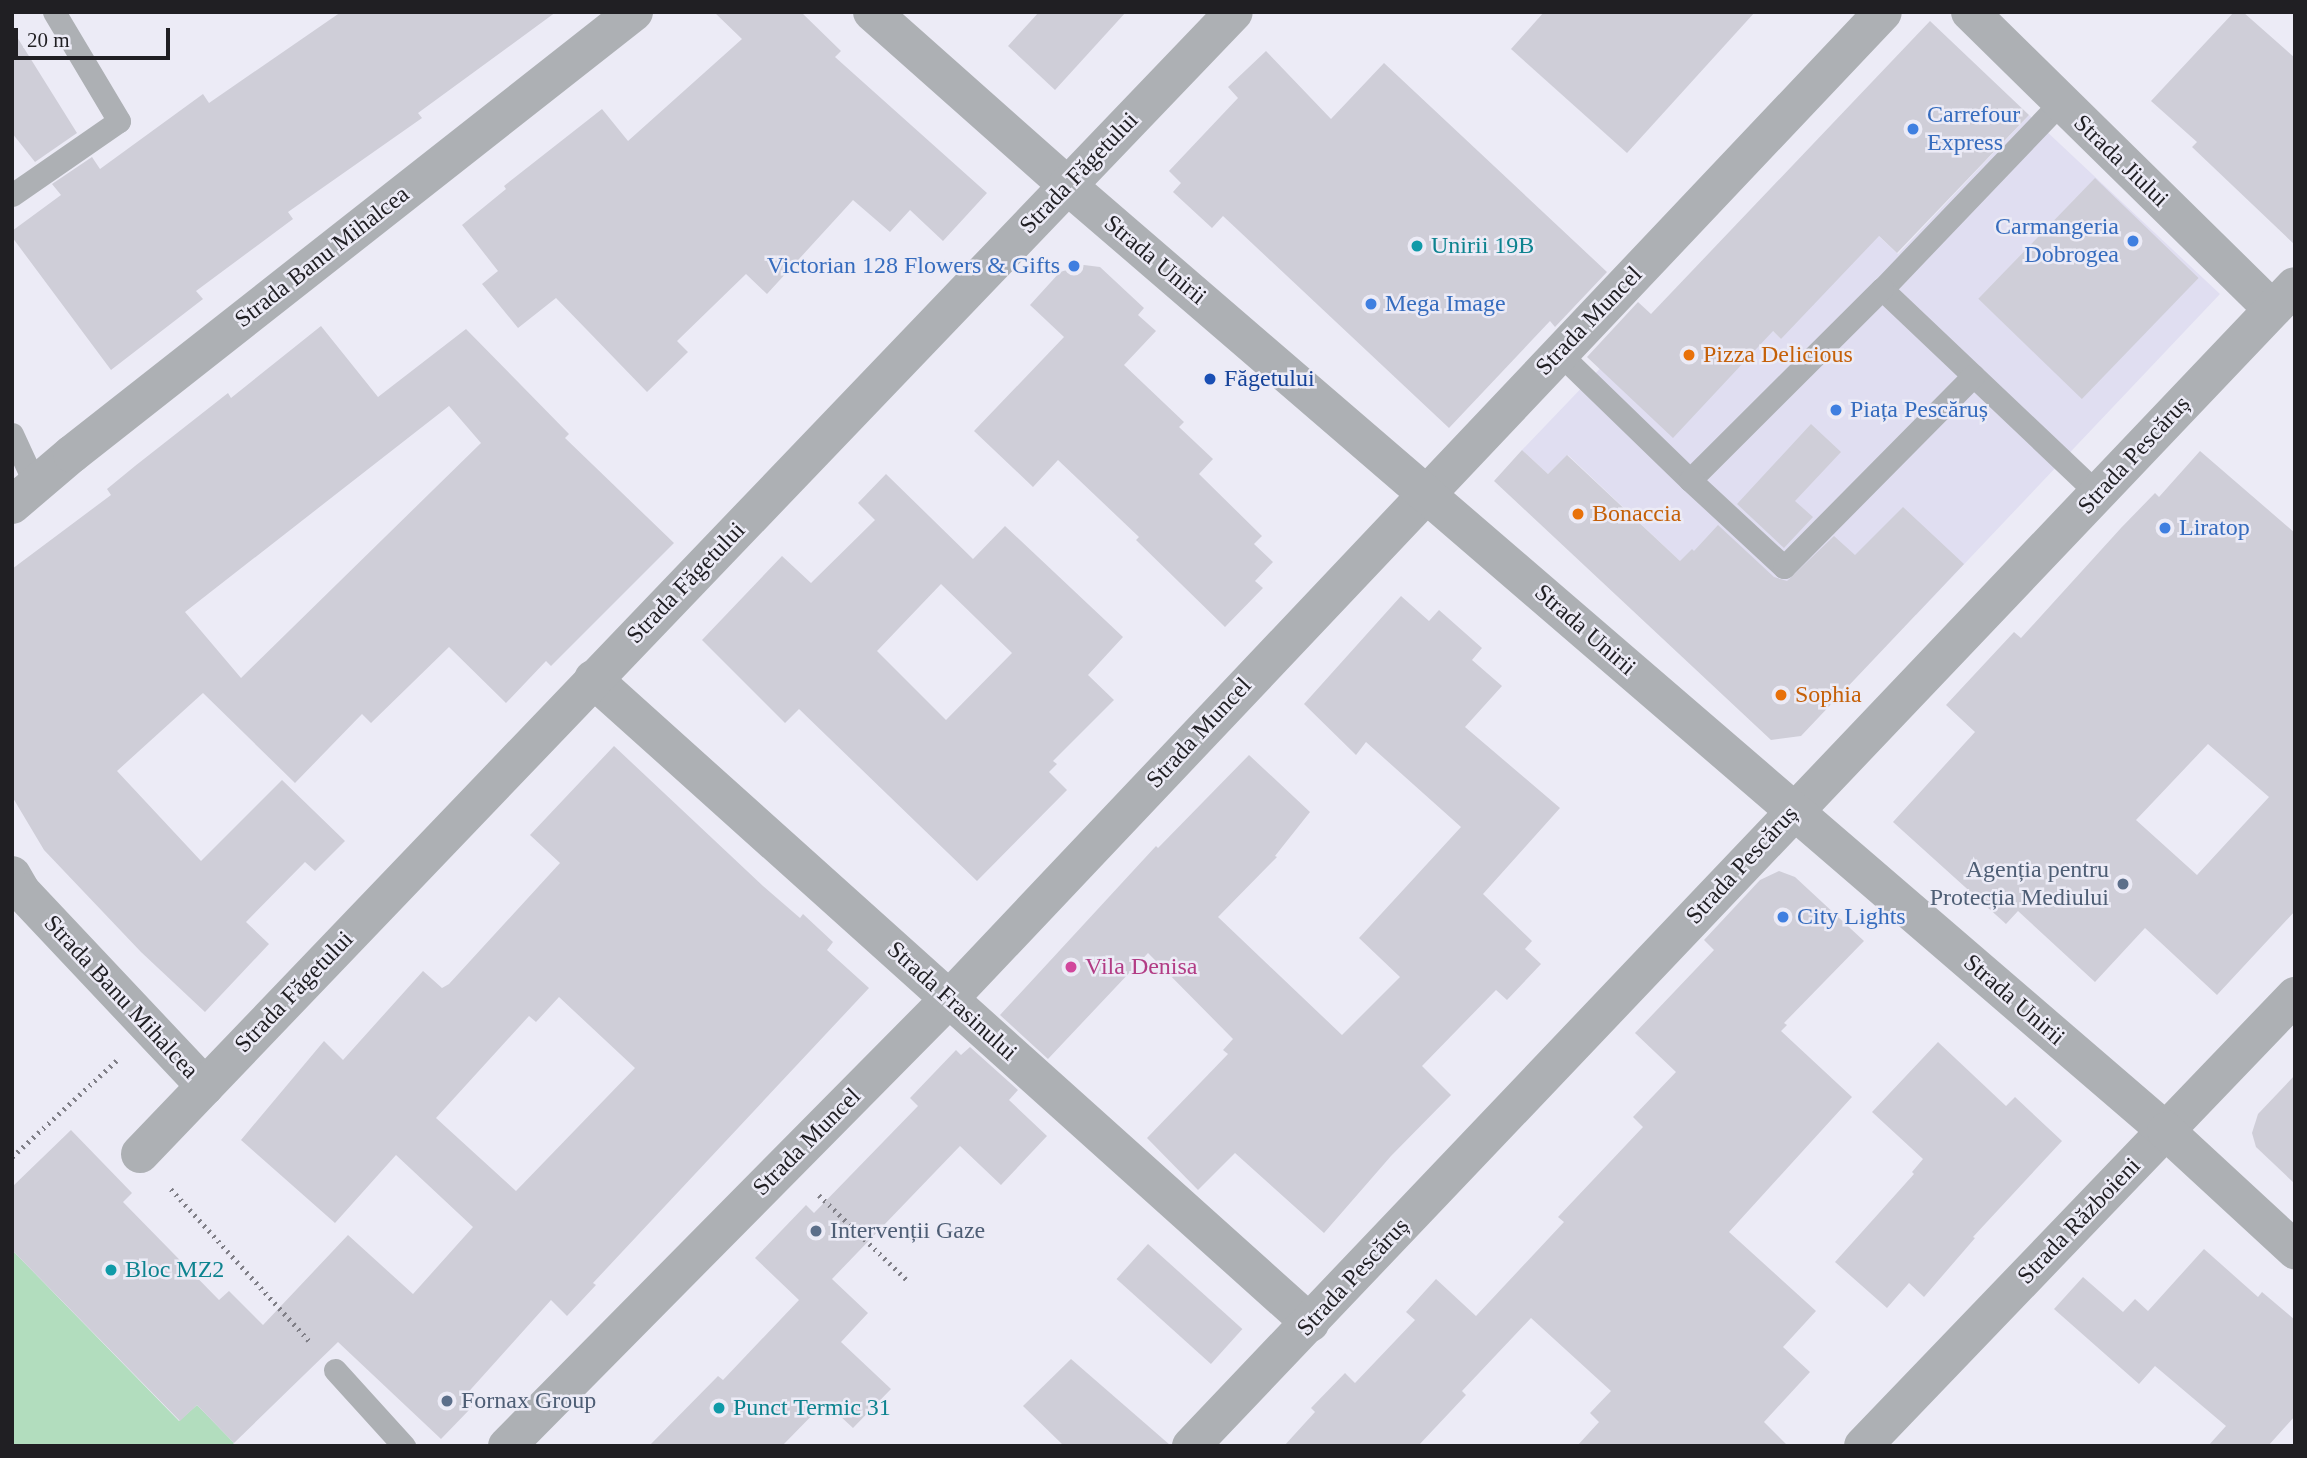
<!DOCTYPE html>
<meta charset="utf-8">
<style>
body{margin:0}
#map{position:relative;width:2307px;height:1458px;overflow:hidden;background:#ecebf6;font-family:"Times New Roman",serif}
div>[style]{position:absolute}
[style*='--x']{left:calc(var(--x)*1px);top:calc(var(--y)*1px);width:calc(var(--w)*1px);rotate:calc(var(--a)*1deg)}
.built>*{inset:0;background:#e0def1}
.green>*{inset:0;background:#b2ddbe}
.building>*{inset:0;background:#cfced8;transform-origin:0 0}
.path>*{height:4.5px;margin-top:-2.25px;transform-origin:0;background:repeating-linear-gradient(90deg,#807f87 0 2px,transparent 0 7px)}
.service>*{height:23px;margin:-11.5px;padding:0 11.5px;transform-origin:11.5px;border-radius:11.5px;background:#adb0b4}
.minor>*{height:38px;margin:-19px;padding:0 19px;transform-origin:19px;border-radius:19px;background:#adb0b4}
.tertiary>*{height:38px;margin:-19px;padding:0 19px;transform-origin:19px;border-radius:19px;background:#adb0b4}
.dots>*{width:19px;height:19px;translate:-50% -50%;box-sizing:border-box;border:4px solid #ecebf6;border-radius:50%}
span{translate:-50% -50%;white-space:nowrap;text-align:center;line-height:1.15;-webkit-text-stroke:5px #ecebf6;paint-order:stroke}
.shop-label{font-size:24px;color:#366cbe}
.left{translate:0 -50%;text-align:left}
.right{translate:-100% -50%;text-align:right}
.street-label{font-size:24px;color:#201f23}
.culture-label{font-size:24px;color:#0d838f}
.food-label{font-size:24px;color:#c56008}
.transit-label{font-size:24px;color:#164399}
.service-label{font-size:24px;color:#4e5e75}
.hotel-label{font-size:24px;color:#b23c85}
.frame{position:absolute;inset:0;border:14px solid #201f23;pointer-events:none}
.scale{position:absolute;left:14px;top:28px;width:156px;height:32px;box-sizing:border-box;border:4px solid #201f23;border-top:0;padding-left:9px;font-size:21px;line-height:24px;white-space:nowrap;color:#201f23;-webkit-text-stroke:5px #ecebf6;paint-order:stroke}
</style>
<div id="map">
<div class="built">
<div style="clip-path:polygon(2029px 115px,2220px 294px,1916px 615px,1856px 557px,1773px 627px,1680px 561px,1568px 455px,1548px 474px,1522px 450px,1701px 263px,1781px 339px,1846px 206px,1898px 254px)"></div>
</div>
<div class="green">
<div style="clip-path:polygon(12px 1250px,179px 1421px,197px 1405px,234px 1443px,231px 1446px,12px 1446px)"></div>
</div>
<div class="building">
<div style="clip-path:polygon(341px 12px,556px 12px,418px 113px,422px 118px,288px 212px,293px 219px,196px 291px,203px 299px,111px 370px,12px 237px,12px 231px,61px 195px,52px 184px,92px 157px,100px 169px,203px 94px,209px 103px)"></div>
<div style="clip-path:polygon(714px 12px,801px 12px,841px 51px,835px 57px,987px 193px,943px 241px,910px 210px,890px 232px,853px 200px,767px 294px,746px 274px,677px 341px,688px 352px,647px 392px,556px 298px,518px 328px,482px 284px,498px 271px,462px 225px,506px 189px,504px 186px,602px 109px,628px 141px,742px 39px)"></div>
<div style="clip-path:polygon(1039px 12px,1126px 12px,1055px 90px,1008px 46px)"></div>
<div style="clip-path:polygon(1544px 12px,1755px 12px,1627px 153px,1511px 49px)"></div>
<div style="clip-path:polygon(2234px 12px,2243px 12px,2295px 58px,2295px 245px,2192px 147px,2197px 142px,2151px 101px)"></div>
<div style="clip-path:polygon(1930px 21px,2029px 115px,1897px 253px,1879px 236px,1781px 339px,1773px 331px,1673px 438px,1587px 357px,1638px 302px,1651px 314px)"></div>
<div style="clip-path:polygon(12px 29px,77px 133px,35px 162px,12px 133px)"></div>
<div style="clip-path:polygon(1266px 51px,1331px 119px,1384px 63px,1607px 272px,1555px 327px,1550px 321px,1449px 428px,1223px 216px,1212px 228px,1173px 192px,1181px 183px,1169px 171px,1238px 98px,1228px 87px)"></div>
<div style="left:2095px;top:178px;width:144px;height:168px;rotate:44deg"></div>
<div style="clip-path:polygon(1084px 265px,1100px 267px,1144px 308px,1138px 315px,1156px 331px,1124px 365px,1184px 422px,1179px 427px,1213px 459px,1199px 474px,1262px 536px,1254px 544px,1273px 562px,1255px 581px,1263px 588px,1225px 627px,1136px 540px,1139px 537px,1058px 460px,1033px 487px,974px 431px,1064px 337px,1030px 305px,1060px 272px)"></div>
<div style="clip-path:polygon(evenodd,321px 326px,378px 397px,466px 329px,569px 434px,565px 438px,674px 543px,551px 666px,546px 661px,506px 703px,449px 647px,371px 723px,362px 714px,295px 783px,203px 693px,117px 771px,201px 861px,282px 780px,345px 841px,315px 871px,305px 862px,246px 922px,269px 944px,205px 1012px,141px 952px,44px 850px,13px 798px,12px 569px,111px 495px,107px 489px,135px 466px,228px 393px,231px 398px,321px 326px,449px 406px,481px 443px,241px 678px,185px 612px,449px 406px)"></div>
<div style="clip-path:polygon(1811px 424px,1841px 452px,1795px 501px,1813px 517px,1784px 548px,1737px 504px)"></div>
<div style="clip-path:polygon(1522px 450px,1548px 474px,1567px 455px,1680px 561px,1692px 549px,1694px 551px,1718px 525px,1774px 577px,1787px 581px,1834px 536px,1855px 555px,1903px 507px,1964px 564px,1801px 736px,1771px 740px,1494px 481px)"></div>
<div style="clip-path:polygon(evenodd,2200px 451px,2295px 533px,2295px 911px,2217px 995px,2145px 928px,2095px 982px,2018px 911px,2006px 924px,1893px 822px,1975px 732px,1946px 705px,2014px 632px,2021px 638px,2121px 528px,2155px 493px,2159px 497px,2200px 451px,2208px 744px,2269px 797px,2197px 875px,2136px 820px,2208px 744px)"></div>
<div style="clip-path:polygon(evenodd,886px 474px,973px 559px,1005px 526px,1123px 637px,1088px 675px,1114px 700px,1053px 761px,1057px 764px,1049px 772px,1067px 790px,977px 881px,799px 709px,785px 723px,702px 640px,782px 556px,811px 583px,875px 520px,858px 503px,886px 474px,941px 584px,1012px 653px,946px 720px,877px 651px,941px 584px)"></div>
<div style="clip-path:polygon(1401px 596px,1429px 621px,1439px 610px,1482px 648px,1472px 660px,1502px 686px,1465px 727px,1560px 808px,1483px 894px,1532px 941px,1525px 949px,1541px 964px,1507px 1000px,1496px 990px,1422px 1066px,1451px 1095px,1391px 1156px,1324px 1233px,1235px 1153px,1198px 1190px,1147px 1138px,1228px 1054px,1223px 1050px,1233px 1039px,1148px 953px,1048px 1059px,1000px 1015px,1156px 846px,1158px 848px,1249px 755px,1310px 812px,1275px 856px,1277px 857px,1218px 917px,1342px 1035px,1400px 977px,1359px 938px,1461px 827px,1366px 742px,1356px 755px,1304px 704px)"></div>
<div style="clip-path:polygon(evenodd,614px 746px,763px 886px,800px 918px,803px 914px,833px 942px,827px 950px,869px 988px,593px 1283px,596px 1285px,567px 1316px,551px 1300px,463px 1398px,472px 1407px,441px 1439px,338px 1342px,234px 1443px,197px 1405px,180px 1421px,12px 1250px,12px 1187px,71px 1130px,132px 1193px,123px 1202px,219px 1300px,229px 1291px,263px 1325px,348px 1235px,413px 1294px,473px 1227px,396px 1155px,335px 1223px,241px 1140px,324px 1041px,343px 1060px,423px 971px,442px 988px,449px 984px,560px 863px,530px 835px,614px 746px,559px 997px,635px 1068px,516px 1191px,436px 1118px,529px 1016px,536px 1022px,559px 997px)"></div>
<div style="clip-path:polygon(1779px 871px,1795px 877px,1864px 941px,1784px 1023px,1787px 1025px,1781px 1031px,1852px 1097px,1729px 1232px,1816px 1311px,1783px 1347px,1810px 1372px,1764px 1422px,1788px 1446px,1577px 1446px,1599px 1422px,1590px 1413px,1611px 1391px,1531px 1318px,1462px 1391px,1466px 1395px,1418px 1446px,1284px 1446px,1315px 1412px,1311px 1408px,1345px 1373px,1355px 1383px,1415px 1320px,1406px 1312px,1436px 1279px,1476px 1316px,1564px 1222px,1558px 1217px,1643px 1127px,1633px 1117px,1676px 1072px,1635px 1033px,1714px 950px,1704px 940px,1760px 880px)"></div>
<div style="clip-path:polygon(1938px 1042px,2006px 1106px,2015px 1097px,2062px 1141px,1973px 1237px,1975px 1238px,1924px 1297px,1909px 1283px,1887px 1308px,1835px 1262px,1914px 1174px,1912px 1172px,1923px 1159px,1872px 1112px)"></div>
<div style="clip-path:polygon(970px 1047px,1018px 1090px,1009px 1100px,1047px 1136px,1001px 1185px,960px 1146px,832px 1279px,868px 1313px,841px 1342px,891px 1389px,853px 1428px,825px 1402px,782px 1446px,649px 1446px,718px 1376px,723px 1380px,799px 1300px,755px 1258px,806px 1205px,814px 1213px,918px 1106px,910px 1098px,956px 1050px,961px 1055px)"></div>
<div style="clip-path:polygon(2295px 1075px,2295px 1184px,2256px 1147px,2252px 1133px,2258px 1114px)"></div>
<div style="left:1148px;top:1244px;width:127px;height:47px;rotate:42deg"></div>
<div style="clip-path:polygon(2204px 1249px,2258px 1297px,2262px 1292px,2295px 1320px,2295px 1416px,2268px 1446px,2208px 1446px,2226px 1426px,2155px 1366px,2139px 1384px,2054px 1309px,2083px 1277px,2123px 1312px,2135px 1299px,2148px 1311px)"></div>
<div style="clip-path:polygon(1071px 1359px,1170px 1445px,1170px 1446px,1064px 1446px,1023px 1406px)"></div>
</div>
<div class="path">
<div style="--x:12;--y:1157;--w:143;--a:-42.7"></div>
<div style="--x:171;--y:1189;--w:208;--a:47.7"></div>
<div style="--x:819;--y:1195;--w:122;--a:44"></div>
</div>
<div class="service">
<div style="--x:2061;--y:102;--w:259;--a:133.7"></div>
<div style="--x:1882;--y:289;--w:298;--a:43.5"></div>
<div style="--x:12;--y:195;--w:130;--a:-34.7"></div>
<div style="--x:119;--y:121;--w:127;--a:-120.8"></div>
<div style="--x:1559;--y:353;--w:182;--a:44.1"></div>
<div style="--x:1690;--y:480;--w:271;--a:-44.9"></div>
<div style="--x:12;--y:434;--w:55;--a:65.3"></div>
<div style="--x:1690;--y:480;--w:128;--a:42.8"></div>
<div style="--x:1784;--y:567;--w:269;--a:-45.3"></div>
<div style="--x:335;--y:1370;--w:103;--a:47.8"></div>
</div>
<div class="minor">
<div style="--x:1970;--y:12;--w:424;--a:44.5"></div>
<div style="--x:12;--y:505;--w:79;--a:-40.4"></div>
<div style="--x:72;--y:454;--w:715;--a:-38.18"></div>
<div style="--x:593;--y:679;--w:964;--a:41.93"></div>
<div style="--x:12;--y:875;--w:20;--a:60"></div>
<div style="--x:22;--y:892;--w:267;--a:46.7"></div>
<div style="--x:140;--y:1154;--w:1581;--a:-46.23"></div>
<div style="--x:507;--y:1446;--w:630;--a:-45.32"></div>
<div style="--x:950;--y:998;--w:1357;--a:-46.58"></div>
<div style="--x:1191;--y:1446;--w:1601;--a:-46.42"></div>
<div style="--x:1863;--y:1446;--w:624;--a:-46.17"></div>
</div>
<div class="tertiary">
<div style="--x:872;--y:12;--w:261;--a:41.6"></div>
<div style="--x:1067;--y:185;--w:1450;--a:40.72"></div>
<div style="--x:2166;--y:1131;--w:176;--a:42.7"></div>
</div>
<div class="dots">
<div style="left:1913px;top:129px;background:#3f7fe0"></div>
<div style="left:2133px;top:241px;background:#3f7fe0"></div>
<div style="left:1417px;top:246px;background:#0f9aa8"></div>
<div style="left:1074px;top:266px;background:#3f7fe0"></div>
<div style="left:1371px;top:304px;background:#3f7fe0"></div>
<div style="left:1689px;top:355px;background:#e8710a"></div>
<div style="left:1210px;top:379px;background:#1a4fb4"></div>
<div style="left:1836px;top:410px;background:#3f7fe0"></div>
<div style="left:1578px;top:514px;background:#e8710a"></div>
<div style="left:2165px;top:528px;background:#3f7fe0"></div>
<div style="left:1781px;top:695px;background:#e8710a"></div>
<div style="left:2123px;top:884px;background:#5c6f8a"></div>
<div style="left:1783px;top:917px;background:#3f7fe0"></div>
<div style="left:1071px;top:967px;background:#d1479c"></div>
<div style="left:816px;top:1231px;background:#5c6f8a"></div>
<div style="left:111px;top:1270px;background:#0f9aa8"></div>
<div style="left:447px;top:1401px;background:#5c6f8a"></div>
<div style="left:719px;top:1408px;background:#0f9aa8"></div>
</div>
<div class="shop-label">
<span class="left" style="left:1927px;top:129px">Carrefour<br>Express</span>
<span class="right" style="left:2119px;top:241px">Carmangeria<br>Dobrogea</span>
<span class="right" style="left:1060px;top:266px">Victorian 128 Flowers &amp; Gifts</span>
<span class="left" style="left:1385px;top:304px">Mega Image</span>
<span class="left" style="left:1850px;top:410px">Piața Pescăruș</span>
<span class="left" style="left:2179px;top:528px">Liratop</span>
<span class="left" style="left:1797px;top:917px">City Lights</span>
</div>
<div class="street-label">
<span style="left:2121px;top:161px;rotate:44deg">Strada Jiului</span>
<span style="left:1079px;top:173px;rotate:-46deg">Strada Făgetului</span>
<span style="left:322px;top:257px;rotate:-38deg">Strada Banu Mihalcea</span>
<span style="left:1155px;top:260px;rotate:40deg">Strada Unirii</span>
<span style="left:1589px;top:321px;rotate:-46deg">Strada Muncel</span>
<span style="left:2134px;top:455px;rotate:-47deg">Strada Pescăruș</span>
<span style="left:686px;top:583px;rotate:-46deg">Strada Făgetului</span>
<span style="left:1585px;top:630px;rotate:41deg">Strada Unirii</span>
<span style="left:1199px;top:733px;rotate:-47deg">Strada Muncel</span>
<span style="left:1742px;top:865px;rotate:-47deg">Strada Pescăruș</span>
<span style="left:294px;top:992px;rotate:-46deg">Strada Făgetului</span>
<span style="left:121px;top:997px;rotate:47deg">Strada Banu Mihalcea</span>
<span style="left:2014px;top:1000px;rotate:41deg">Strada Unirii</span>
<span style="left:952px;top:1001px;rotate:42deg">Strada Frasinului</span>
<span style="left:807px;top:1142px;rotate:-45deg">Strada Muncel</span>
<span style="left:2079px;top:1221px;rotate:-46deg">Strada Războieni</span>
<span style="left:1353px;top:1277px;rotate:-47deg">Strada Pescăruș</span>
</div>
<div class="culture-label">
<span class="left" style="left:1431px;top:246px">Unirii 19B</span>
<span class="left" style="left:125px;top:1270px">Bloc MZ2</span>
<span class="left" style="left:733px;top:1408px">Punct Termic 31</span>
</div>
<div class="food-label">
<span class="left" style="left:1703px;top:355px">Pizza Delicious</span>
<span class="left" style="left:1592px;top:514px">Bonaccia</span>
<span class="left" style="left:1795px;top:695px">Sophia</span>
</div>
<div class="transit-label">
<span class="left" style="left:1224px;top:379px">Făgetului</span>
</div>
<div class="service-label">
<span class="right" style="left:2109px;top:884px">Agenția pentru<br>Protecția Mediului</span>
<span class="left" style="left:830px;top:1231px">Intervenții Gaze</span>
<span class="left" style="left:461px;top:1401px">Fornax Group</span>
</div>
<div class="hotel-label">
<span class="left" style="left:1085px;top:967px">Vila Denisa</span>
</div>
<div class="frame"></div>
<div class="scale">20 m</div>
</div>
